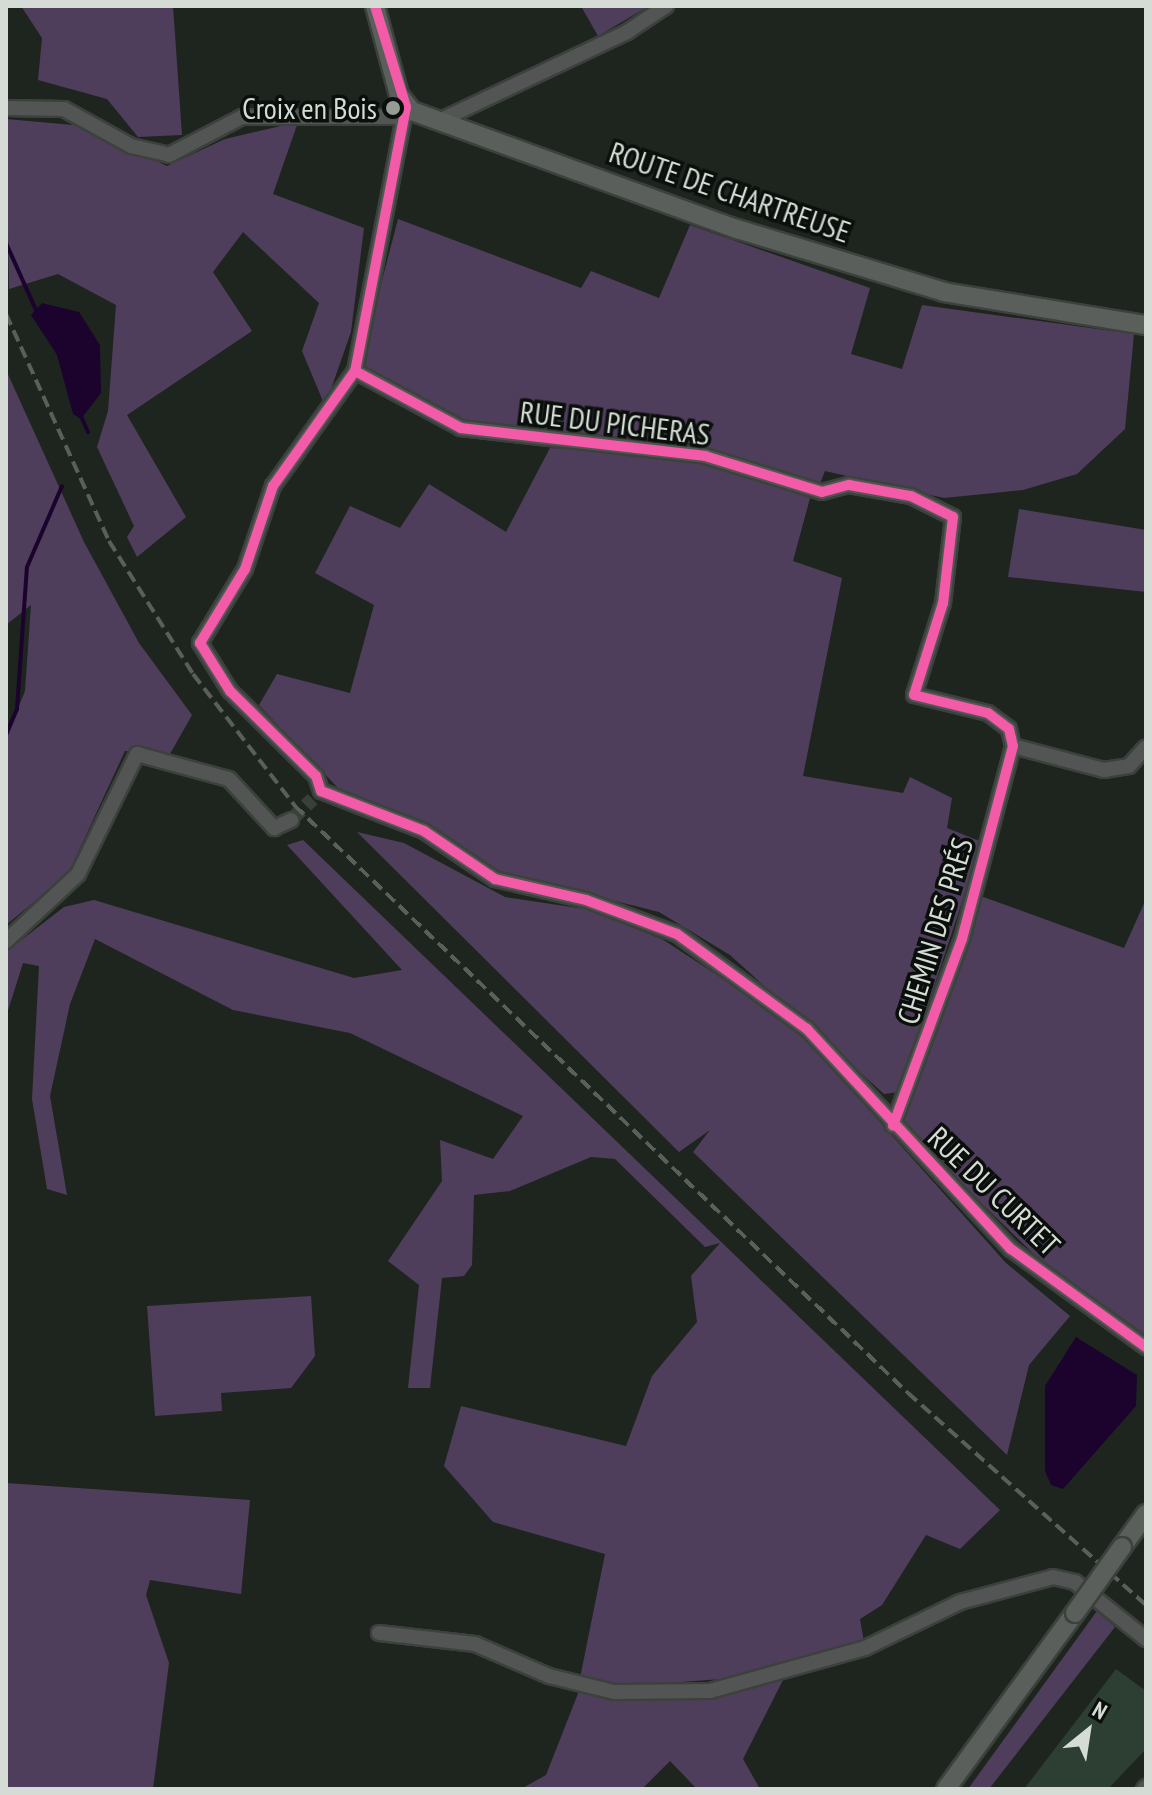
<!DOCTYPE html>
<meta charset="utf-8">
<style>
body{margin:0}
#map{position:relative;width:1152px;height:1795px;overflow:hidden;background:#1e251f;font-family:"PT Sans Narrow",sans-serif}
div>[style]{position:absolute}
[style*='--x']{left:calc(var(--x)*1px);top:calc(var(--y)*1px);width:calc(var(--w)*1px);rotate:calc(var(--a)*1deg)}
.green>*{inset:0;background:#4e3e5c}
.water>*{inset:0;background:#1b032d}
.stream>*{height:4px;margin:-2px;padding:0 2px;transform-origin:2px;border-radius:2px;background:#1b032d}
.building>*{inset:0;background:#2d3e33}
.minor-tunnel>*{height:14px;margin-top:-7px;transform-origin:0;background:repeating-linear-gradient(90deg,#39403a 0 14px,transparent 0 21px)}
.roads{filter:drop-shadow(2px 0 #3c413d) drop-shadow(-2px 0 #3c413d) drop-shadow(0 2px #3c413d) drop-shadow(0 -2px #3c413d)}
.minor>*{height:14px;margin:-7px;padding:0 7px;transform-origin:7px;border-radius:7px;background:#525553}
.major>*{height:18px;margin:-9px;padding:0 9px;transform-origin:9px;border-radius:9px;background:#5a5f5b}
.rail>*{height:4px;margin-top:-2px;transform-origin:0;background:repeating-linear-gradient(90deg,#5b5f5b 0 12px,transparent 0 18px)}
.bridges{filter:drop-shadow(2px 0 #3c413d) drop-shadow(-2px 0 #3c413d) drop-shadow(0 2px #3c413d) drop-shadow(0 -2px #3c413d)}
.major-bridge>*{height:18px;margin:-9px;padding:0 9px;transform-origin:9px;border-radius:9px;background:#5a5f5b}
.cycleway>*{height:10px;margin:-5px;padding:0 5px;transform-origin:5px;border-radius:5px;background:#f35aa7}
.dots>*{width:22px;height:22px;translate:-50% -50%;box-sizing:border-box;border:4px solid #0a0f0b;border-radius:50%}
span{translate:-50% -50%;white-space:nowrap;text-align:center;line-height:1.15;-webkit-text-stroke:7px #0a0f0b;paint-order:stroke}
.poi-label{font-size:30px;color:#d4dcd5}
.right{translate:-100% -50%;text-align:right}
.street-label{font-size:30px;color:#d4dcd5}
.frame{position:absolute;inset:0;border:8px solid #d4dcd5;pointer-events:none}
.north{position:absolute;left:1048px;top:1691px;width:80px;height:80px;-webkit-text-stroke:6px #0a0f0b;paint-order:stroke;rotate:30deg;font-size:22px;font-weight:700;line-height:32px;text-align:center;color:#d4dcd5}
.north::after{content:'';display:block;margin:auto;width:28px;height:36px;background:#d4dcd5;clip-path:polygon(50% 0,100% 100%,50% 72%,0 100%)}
</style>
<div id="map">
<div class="green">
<div style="clip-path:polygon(21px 6px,173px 6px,182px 135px,138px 137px,107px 99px,38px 80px,42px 38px)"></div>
<div style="clip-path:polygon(581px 6px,649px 6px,598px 36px)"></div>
<div style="clip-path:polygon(6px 119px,84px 126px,167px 166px,225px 139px,298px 122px,273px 194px,364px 228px,351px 332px,325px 406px,302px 351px,319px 303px,243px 232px,213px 272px,252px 331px,127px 415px,186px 517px,137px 557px,127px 537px,134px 526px,97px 447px,108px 411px,116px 305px,58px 274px,9px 289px)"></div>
<div style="clip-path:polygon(398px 219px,581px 288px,591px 271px,659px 298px,690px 225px,870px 288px,851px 354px,902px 369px,922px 305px,1134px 334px,1125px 429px,1077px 474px,1023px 490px,944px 498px,825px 471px,819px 486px,693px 444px,469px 422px,360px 365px)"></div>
<div style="clip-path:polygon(6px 370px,84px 542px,139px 643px,192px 715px,170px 754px,125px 751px,68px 874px,6px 925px,6px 738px,25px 691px,31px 605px,6px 625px)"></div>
<div style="clip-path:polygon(550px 448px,677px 453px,810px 498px,793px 561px,842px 578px,803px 776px,903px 793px,910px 777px,952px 798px,947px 828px,982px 842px,899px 1092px,884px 1094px,730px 955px,659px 912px,496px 871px,433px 830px,339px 789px,259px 705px,277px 674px,350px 693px,374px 605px,315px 573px,350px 506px,400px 528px,429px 484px,506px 532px)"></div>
<div style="clip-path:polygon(1019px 509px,1146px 530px,1146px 592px,1008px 577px)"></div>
<div style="clip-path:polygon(357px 832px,404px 843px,505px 897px,585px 909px,662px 939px,792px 1024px,1006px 1263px,1070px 1316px,1029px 1365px,1007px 1455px,693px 1152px,710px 1130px,679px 1152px)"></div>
<div style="clip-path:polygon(303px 840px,1000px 1510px,960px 1549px,926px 1535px,882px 1605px,860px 1619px,865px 1648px,788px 1670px,743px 1759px,760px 1789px,697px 1789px,670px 1761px,642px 1789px,521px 1789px,546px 1775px,579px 1691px,665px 1698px,770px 1668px,722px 1679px,625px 1686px,580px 1678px,605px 1554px,493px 1522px,444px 1466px,461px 1406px,626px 1446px,652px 1376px,697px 1322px,691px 1276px,720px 1243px,705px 1247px,615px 1159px,591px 1157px,510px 1191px,474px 1195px,472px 1265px,464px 1276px,442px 1278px,430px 1388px,408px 1388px,419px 1285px,388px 1261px,442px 1181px,440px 1140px,493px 1159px,523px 1116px,350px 1033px,233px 1010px,95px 939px,70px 1004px,50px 1096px,67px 1195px,47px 1189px,32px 1099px,39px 966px,23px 963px,6px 1017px,6px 952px,64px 907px,94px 900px,354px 978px,402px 970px,287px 845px)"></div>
<div style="clip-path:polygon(978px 895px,1124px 948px,1146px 899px,1146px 1335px,1040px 1260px,902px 1126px)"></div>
<div style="clip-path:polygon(311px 1296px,315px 1356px,291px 1388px,221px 1393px,222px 1411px,155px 1416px,147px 1306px)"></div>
<div style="clip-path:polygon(6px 1483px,250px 1500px,241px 1594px,150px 1580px,146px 1595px,169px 1663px,153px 1789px,6px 1789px)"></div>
<div style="clip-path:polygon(1097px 1611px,1115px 1627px,989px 1789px,968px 1789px)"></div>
</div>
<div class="water">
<div style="clip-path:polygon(42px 303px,79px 312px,100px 345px,101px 393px,81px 419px,73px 414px,57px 355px,31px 315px)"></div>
<div style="clip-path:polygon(1076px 1337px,1137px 1375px,1136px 1406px,1063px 1489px,1051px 1485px,1045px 1471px,1045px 1386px)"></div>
</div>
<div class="stream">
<div style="--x:6;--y:243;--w:73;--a:65.9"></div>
<div style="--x:80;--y:414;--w:20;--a:66"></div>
<div style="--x:6;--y:735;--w:28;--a:-67"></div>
<div style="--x:17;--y:709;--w:142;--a:-86"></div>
<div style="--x:27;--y:567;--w:88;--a:-66.6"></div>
</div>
<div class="building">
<div style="clip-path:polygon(1116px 1669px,1146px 1691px,1146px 1749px,1108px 1789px,1024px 1789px)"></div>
</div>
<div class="minor-tunnel">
<div style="--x:291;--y:820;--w:30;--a:-44"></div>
</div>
<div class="roads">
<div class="minor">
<div style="--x:6;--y:108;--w:58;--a:1"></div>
<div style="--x:64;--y:109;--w:77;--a:28.9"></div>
<div style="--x:131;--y:146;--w:39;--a:13"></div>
<div style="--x:169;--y:155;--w:82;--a:-27.5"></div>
<div style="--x:242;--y:117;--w:160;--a:0"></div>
<div style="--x:441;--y:120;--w:206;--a:-25.3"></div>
<div style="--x:627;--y:32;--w:47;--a:-33.7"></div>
<div style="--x:355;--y:371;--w:120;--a:28.3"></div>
<div style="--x:461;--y:428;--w:246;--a:6.5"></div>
<div style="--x:705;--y:456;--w:122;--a:17.1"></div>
<div style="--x:822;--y:492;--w:28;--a:-15"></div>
<div style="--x:849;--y:485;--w:63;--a:10.1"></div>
<div style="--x:911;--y:496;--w:47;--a:26.6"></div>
<div style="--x:953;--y:517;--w:87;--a:96.6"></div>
<div style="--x:943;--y:603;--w:96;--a:107.5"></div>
<div style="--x:914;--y:695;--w:76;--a:13.7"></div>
<div style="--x:988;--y:713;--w:26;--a:37"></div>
<div style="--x:1009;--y:729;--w:17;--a:77"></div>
<div style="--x:1013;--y:746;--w:200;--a:104.8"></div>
<div style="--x:962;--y:939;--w:199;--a:110.3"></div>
<div style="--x:1013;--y:746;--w:94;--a:14.8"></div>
<div style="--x:1104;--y:770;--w:25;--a:-9"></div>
<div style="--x:1129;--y:766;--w:25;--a:-48"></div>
<div style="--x:321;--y:791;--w:110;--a:21.2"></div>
<div style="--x:424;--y:831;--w:86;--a:34.1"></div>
<div style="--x:495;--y:879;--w:93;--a:13"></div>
<div style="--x:586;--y:900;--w:97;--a:20.5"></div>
<div style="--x:677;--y:934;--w:161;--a:36.2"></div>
<div style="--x:807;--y:1029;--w:300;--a:47.2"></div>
<div style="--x:1011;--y:1249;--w:167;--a:36"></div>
<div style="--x:321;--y:791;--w:16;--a:-108"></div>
<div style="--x:316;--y:776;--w:121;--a:-135.3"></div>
<div style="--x:230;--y:691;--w:57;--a:-122"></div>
<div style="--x:200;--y:643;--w:87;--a:-58.7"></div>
<div style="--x:245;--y:569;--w:88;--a:-71.4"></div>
<div style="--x:273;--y:486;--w:141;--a:-54.5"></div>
<div style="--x:355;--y:371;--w:269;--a:-79.1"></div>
<div style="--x:6;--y:941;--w:98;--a:-42.9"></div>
<div style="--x:78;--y:874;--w:134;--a:-63.8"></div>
<div style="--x:137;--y:754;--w:95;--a:15.2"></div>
<div style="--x:229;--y:779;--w:67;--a:47.4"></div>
<div style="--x:274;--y:828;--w:19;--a:-25"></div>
<div style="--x:379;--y:1633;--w:97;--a:6.5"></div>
<div style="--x:475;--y:1644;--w:81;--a:23.4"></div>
<div style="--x:549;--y:1676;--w:67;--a:13.8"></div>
<div style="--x:614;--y:1692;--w:96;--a:-0.6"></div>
<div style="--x:710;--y:1691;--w:161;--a:-15.5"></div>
<div style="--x:865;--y:1648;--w:106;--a:-25.8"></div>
<div style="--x:960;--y:1602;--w:96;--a:-15"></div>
<div style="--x:1053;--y:1577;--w:23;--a:13"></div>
<div style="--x:1075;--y:1582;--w:91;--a:38.8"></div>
<div style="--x:1144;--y:1789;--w:3;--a:-45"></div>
</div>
<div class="major">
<div style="--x:375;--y:6;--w:92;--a:74.9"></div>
<div style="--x:399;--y:95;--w:21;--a:51"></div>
<div style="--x:412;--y:111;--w:346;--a:20"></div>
<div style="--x:737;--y:229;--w:216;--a:16.9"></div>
<div style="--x:944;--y:292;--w:205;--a:9.3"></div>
<div style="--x:1122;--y:1547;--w:41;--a:-54"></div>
<div style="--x:946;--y:1789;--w:218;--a:-53.8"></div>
</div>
</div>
<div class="rail">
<div style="--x:6;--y:314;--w:249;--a:65.6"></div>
<div style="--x:109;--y:541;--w:157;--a:57.7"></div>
<div style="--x:193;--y:674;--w:167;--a:52.3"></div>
<div style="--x:295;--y:806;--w:849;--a:43.76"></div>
<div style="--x:908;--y:1393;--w:319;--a:41.7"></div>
</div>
<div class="bridges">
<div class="major-bridge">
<div style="--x:1075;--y:1613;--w:81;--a:-54.5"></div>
</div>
</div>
<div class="cycleway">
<div style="--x:375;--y:6;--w:106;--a:72.9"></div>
<div style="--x:406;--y:107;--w:269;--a:100.9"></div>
<div style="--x:355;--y:371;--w:141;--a:125.5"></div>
<div style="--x:273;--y:486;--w:88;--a:108.6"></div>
<div style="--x:245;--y:569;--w:87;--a:121.3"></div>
<div style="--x:200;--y:643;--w:57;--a:58"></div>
<div style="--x:230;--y:691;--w:121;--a:44.7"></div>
<div style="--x:316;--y:776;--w:16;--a:72"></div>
<div style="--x:321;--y:791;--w:110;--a:21.2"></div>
<div style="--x:424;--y:831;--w:86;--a:34.1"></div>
<div style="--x:495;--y:879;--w:93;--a:13"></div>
<div style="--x:586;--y:900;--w:97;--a:20.5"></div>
<div style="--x:677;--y:934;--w:161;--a:36.2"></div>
<div style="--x:807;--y:1029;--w:300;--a:47.2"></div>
<div style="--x:1011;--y:1249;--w:167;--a:36"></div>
<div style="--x:355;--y:371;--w:120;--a:28.3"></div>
<div style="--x:461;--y:428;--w:246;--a:6.5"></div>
<div style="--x:705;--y:456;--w:122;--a:17.1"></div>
<div style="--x:822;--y:492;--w:28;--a:-15"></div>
<div style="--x:849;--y:485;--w:63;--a:10.1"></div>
<div style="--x:911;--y:496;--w:47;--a:26.6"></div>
<div style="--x:953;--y:517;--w:87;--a:96.6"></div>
<div style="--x:943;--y:603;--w:96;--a:107.5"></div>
<div style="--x:914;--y:695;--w:76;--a:13.7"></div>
<div style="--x:988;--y:713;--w:26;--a:37"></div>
<div style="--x:1009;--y:729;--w:17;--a:77"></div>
<div style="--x:1013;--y:746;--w:200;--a:104.8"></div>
<div style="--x:962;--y:939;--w:199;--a:110.3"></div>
</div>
<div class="dots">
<div style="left:393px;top:108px;background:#949c95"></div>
</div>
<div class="poi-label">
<span class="right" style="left:377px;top:108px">Croix en Bois</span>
</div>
<div class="street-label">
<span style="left:730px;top:192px;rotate:19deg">ROUTE DE CHARTREUSE</span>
<span style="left:615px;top:423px;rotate:7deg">RUE DU PICHERAS</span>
<span style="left:935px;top:931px;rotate:-73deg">CHEMIN DES PRÉS</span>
<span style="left:994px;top:1191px;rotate:44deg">RUE DU CURTET</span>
</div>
<div class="frame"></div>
<div class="north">N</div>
</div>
